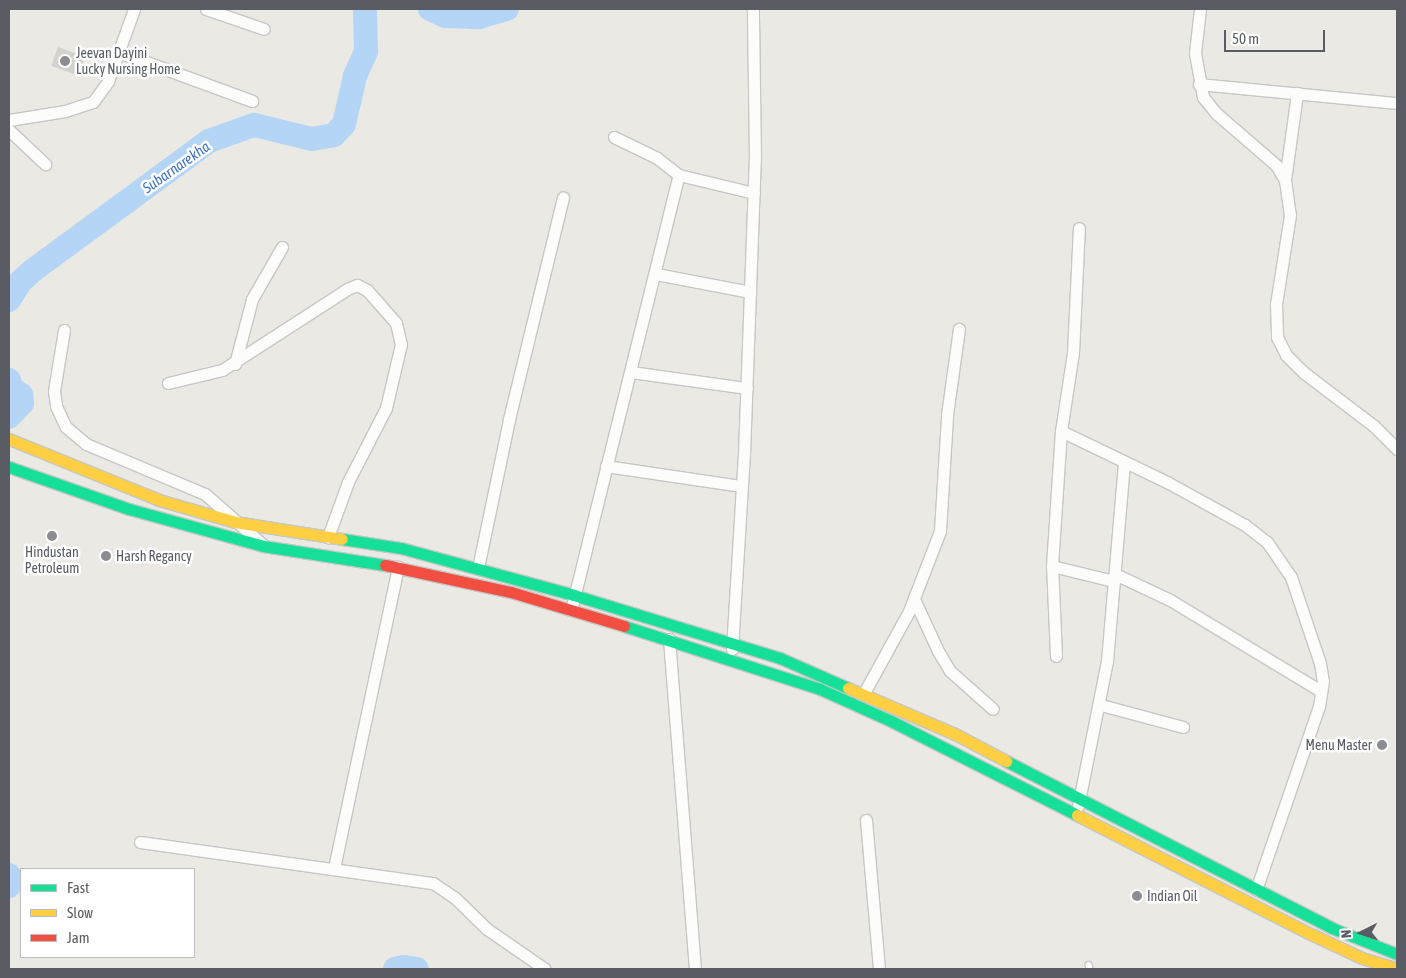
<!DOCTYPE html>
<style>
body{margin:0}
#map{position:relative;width:1406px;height:978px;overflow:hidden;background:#eae9e3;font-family:"Asap Condensed",sans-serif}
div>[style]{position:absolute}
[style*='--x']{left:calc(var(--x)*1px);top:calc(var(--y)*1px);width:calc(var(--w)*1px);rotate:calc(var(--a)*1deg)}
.river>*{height:24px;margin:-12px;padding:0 12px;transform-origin:12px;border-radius:12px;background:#b5d5f7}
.building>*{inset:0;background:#d3d2ce;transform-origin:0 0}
.roads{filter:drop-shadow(1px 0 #c6c7c5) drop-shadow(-1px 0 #c6c7c5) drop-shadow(0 1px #c6c7c5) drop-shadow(0 -1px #c6c7c5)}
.lane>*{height:5.5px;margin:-2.75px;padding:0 2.75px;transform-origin:2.75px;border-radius:2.75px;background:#fcfcfb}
.street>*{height:11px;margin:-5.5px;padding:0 5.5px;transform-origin:5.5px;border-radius:5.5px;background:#fcfcfb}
.fast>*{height:11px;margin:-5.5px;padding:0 5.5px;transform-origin:5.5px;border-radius:5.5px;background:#16e098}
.slow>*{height:11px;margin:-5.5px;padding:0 5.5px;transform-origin:5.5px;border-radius:5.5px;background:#ffcf43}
.jam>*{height:11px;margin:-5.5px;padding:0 5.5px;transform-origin:5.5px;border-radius:5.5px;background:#f24e42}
.dots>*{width:14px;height:14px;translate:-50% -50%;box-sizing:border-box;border:2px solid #fff;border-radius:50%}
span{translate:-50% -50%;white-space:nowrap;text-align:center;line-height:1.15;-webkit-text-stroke:5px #fff;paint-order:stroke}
.poi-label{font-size:14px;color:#595c62}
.left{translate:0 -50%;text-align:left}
.right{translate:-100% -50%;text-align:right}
.water-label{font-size:15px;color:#3f74c4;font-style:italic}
.frame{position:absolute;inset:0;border:10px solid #595c62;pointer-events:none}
.legend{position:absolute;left:20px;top:868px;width:175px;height:90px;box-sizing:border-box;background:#fff;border:1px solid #bdbec0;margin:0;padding:6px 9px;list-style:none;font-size:15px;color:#595c62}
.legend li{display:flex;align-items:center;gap:10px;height:25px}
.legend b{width:25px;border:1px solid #bdbec0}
.north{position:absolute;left:1336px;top:908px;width:50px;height:50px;-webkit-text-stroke:4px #fff;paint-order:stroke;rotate:266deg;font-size:14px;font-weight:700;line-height:20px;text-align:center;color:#595c62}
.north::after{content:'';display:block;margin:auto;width:18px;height:22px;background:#595c62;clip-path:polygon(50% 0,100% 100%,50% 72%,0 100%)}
.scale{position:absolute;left:1224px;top:30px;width:101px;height:22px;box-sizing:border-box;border:2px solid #595c62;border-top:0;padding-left:6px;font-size:15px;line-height:18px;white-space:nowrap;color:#595c62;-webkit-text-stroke:4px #fff;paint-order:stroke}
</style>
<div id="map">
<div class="river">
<div style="--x:430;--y:9;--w:17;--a:24"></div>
<div style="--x:446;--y:16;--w:33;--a:2"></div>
<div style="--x:479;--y:17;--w:29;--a:-16"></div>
<div style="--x:9;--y:300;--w:22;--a:-58"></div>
<div style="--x:21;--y:281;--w:15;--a:-42"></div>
<div style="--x:32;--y:271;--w:220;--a:-36.3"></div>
<div style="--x:209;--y:141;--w:48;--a:-19.6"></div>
<div style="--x:254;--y:125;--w:60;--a:13.6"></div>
<div style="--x:312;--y:139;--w:22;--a:-10"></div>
<div style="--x:334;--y:135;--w:15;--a:-48"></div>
<div style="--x:344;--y:124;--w:49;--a:-77.1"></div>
<div style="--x:355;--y:76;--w:27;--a:-66"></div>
<div style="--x:366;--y:51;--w:42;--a:-91.4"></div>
<div style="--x:9;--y:380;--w:7;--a:82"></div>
<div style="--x:10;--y:387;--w:14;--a:36"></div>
<div style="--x:21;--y:395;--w:8;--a:83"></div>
<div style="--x:22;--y:403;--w:19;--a:133"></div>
<div style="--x:9;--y:875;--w:11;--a:90"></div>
<div style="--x:395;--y:969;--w:9;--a:-13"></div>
<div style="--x:404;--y:967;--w:13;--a:9"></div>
</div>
<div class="building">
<div style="left:58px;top:47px;width:29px;height:20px;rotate:20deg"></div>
</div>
<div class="roads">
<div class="lane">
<div style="--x:1089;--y:965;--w:4;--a:76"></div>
</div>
<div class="street">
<div style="--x:206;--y:9;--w:61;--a:19"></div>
<div style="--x:1200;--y:9;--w:44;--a:96.5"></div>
<div style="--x:1195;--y:53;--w:45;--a:79.7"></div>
<div style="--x:1203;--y:97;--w:22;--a:51"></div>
<div style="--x:1217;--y:114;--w:78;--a:40.8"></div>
<div style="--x:1276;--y:165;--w:17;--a:59"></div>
<div style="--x:1285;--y:180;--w:35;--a:82"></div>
<div style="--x:1290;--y:215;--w:90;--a:98.9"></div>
<div style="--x:1276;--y:304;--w:33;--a:88"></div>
<div style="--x:1277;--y:337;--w:20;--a:63"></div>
<div style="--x:1286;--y:355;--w:24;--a:45"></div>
<div style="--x:1303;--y:372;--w:89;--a:37.3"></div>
<div style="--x:1374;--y:426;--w:33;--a:45"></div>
<div style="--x:119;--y:52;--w:142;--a:20.2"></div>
<div style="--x:1199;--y:84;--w:199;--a:5.5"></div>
<div style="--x:9;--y:120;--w:57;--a:-9.1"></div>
<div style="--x:65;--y:111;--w:29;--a:-18"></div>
<div style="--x:93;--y:102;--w:26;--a:-54"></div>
<div style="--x:108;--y:81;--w:77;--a:-70.1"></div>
<div style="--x:9;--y:130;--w:50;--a:43.4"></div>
<div style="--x:614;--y:137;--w:48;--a:26"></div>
<div style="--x:657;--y:158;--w:28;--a:38"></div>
<div style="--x:679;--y:175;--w:77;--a:13.5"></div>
<div style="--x:1285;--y:180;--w:88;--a:-82.1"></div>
<div style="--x:656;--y:274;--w:96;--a:10.8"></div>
<div style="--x:64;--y:330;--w:62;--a:99.3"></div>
<div style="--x:54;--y:391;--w:15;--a:82"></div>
<div style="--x:56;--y:406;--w:23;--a:65"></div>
<div style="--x:66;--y:427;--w:26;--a:40"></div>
<div style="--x:86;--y:444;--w:129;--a:22.8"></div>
<div style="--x:205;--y:494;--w:76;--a:41.3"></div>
<div style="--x:235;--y:364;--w:67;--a:-75.3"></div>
<div style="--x:252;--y:299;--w:60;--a:-60"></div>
<div style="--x:631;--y:372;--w:117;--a:7.9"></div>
<div style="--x:168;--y:383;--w:56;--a:-13.5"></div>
<div style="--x:222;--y:370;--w:149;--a:-32.9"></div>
<div style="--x:347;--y:289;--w:11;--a:-22"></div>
<div style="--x:357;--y:285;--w:11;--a:27"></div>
<div style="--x:367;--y:290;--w:44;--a:48.7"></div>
<div style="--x:396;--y:323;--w:22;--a:77"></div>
<div style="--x:401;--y:344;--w:66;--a:103.2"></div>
<div style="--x:386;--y:408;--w:83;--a:117.2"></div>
<div style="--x:348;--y:482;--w:59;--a:110"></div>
<div style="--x:1061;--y:431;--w:118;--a:25.7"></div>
<div style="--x:1167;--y:482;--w:89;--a:28.9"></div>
<div style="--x:1245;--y:525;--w:28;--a:38"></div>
<div style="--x:1267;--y:542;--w:42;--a:55.6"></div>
<div style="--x:1291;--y:577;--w:91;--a:71.4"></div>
<div style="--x:1320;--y:663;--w:18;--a:81"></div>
<div style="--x:1323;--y:681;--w:25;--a:99"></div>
<div style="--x:1319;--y:706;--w:194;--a:108.9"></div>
<div style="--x:606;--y:466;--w:137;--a:8.4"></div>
<div style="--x:1052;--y:566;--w:64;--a:13.6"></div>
<div style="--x:478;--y:568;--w:152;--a:-78.2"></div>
<div style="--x:509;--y:419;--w:228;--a:-76.3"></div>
<div style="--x:1115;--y:574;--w:61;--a:25.3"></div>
<div style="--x:1170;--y:600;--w:176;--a:31.1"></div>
<div style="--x:914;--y:599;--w:57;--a:65.2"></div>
<div style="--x:938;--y:651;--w:23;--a:59"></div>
<div style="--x:950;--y:671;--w:57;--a:41.5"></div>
<div style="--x:571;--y:610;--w:448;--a:-76.1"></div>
<div style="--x:669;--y:639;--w:331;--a:85.5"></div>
<div style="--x:732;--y:649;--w:195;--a:-86.5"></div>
<div style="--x:744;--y:454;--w:295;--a:-87.9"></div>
<div style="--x:755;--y:159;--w:150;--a:-90.8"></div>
<div style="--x:1056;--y:656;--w:90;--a:-92.5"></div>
<div style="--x:1052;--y:566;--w:135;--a:-86.2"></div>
<div style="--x:1061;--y:431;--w:79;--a:-81.3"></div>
<div style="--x:1073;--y:353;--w:125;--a:-87.3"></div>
<div style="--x:864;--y:693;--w:94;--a:-61.2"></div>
<div style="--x:909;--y:611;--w:86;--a:-68.8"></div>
<div style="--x:940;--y:531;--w:116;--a:-86.5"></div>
<div style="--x:947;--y:415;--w:87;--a:-82.1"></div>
<div style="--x:1101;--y:705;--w:85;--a:15"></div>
<div style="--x:1078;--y:806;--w:148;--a:-78.7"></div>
<div style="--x:1107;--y:661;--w:199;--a:-85.1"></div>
<div style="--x:866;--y:820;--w:150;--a:85"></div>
<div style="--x:140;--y:842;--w:296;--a:8"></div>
<div style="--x:433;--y:883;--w:25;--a:34"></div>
<div style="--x:454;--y:897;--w:46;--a:44.1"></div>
<div style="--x:487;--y:929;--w:70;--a:34.6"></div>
<div style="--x:334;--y:868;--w:308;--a:-78"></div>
</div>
<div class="fast">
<div style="--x:9;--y:467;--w:127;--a:19.3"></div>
<div style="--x:129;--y:509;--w:139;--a:15.4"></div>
<div style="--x:263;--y:546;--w:123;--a:8.9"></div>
<div style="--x:342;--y:539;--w:60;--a:8.7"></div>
<div style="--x:401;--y:548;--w:179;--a:15.2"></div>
<div style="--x:574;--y:595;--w:215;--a:17"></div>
<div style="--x:780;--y:658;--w:74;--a:23.8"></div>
<div style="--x:624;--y:626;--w:206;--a:17.8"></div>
<div style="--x:820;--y:689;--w:78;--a:24.3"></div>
<div style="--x:891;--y:721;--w:208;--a:26.8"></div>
<div style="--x:1006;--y:761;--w:366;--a:27.1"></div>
<div style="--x:1332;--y:928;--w:70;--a:21.8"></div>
</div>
<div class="slow">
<div style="--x:9;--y:439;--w:162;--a:22.1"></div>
<div style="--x:159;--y:500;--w:79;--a:16.1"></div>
<div style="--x:235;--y:522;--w:108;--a:9"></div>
<div style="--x:848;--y:688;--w:116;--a:23.3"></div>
<div style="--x:955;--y:734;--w:58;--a:27.9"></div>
<div style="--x:1077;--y:815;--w:265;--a:27"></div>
<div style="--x:1313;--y:935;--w:54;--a:25.1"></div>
<div style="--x:1362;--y:958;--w:37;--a:17"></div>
</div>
<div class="jam">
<div style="--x:385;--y:565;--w:129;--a:12.1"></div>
<div style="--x:511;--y:592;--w:118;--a:16.7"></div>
</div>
</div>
<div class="dots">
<div style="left:65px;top:61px;background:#8c8d8f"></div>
<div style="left:52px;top:536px;background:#8c8d8f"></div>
<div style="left:106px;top:556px;background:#8c8d8f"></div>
<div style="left:1382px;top:745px;background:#8c8d8f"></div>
<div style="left:1137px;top:896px;background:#8c8d8f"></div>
</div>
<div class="poi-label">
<span class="left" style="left:76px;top:61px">Jeevan Dayini<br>Lucky Nursing Home</span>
<span style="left:52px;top:560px">Hindustan<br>Petroleum</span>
<span class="left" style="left:116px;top:556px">Harsh Regancy</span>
<span class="right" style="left:1372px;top:745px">Menu Master</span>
<span class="left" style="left:1147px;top:896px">Indian Oil</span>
</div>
<div class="water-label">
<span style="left:176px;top:167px;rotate:-35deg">Subarnarekha</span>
</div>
<div class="frame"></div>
<ul class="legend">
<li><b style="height:6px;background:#16e098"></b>Fast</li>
<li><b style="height:6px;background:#ffcf43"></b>Slow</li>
<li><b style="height:6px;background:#f24e42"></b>Jam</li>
</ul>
<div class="north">N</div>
<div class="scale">50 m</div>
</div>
